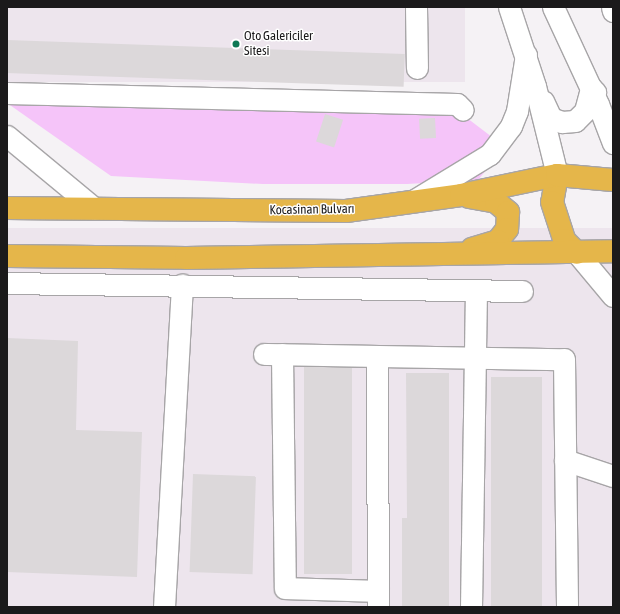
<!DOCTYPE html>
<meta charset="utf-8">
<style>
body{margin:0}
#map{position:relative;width:620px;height:614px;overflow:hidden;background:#f5f2f5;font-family:"Asap Condensed",sans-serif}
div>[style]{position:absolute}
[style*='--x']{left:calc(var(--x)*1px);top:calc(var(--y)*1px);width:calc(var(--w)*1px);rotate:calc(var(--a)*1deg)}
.built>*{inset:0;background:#ede5ed;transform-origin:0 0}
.green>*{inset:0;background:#f5c4f9}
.building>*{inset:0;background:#dcd8da;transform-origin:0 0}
.roads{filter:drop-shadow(1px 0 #a7a5a7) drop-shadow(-1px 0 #a7a5a7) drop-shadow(0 1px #a7a5a7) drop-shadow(0 -1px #a7a5a7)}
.minor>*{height:21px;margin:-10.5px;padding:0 10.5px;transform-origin:10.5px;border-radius:10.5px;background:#fff}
.highway>*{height:22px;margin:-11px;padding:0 11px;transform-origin:11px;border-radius:11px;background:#e5b64a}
.dots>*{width:11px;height:11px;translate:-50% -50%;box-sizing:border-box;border:2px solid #fff;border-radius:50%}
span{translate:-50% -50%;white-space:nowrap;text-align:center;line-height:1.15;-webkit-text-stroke:3px #fff;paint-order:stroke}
.poi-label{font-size:13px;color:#1b1a1b}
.left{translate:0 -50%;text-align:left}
.street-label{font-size:13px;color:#1b1a1b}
.frame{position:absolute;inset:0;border:8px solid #1b1a1b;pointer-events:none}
</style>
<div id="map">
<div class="built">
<div style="left:7px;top:7px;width:458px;height:75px"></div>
<div style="left:7px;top:228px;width:606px;height:379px"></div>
</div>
<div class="green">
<div style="clip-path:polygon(7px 103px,450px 105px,505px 147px,478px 180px,407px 184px,263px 184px,111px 176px)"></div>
</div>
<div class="building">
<div style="left:7px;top:40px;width:398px;height:33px;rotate:2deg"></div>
<div style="left:325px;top:114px;width:19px;height:29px;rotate:18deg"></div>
<div style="left:435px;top:118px;width:20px;height:16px;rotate:87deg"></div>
<div style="clip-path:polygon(7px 338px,78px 341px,76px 430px,142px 432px,137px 577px,7px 572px)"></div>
<div style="left:304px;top:367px;width:48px;height:207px"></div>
<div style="clip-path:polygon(406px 373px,449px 373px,449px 607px,402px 607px,402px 518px,407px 518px)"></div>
<div style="left:491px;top:377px;width:51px;height:230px"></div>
<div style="left:193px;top:474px;width:63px;height:98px;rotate:2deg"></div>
</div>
<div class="roads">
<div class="minor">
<div style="--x:416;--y:7;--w:61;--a:89.1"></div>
<div style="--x:509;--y:7;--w:83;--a:71.8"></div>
<div style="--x:535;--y:86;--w:92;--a:76.1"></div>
<div style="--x:553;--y:7;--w:107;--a:65.1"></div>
<div style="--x:598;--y:104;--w:42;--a:69"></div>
<div style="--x:612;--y:7;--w:4;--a:76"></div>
<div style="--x:7;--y:93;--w:450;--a:1.4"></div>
<div style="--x:457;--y:104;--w:8;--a:45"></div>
<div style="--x:543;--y:101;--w:19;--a:65"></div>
<div style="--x:551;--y:118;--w:12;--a:20"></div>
<div style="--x:562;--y:122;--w:13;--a:-4"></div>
<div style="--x:575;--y:121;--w:14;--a:-45"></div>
<div style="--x:585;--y:111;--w:24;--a:-75"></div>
<div style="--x:591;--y:88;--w:6;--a:45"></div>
<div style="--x:7;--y:136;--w:113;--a:39.6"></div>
<div style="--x:413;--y:201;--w:90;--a:-31.4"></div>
<div style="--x:490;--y:154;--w:35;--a:-53"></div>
<div style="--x:511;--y:126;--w:16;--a:-68"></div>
<div style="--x:517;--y:111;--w:57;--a:-80.9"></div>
<div style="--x:577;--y:253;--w:56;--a:50.1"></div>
<div style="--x:7;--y:283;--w:515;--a:0.89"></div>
<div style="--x:264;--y:354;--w:300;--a:1"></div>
<div style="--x:564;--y:359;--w:248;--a:89.3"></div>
<div style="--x:282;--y:354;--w:234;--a:89.3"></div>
<div style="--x:285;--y:588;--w:93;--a:1.8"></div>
<div style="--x:377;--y:356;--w:251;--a:89.8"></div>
<div style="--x:565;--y:460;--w:51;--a:18.4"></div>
<div style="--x:164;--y:607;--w:323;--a:-86.8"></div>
<div style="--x:471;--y:607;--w:317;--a:-89.1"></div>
</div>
<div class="highway">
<div style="--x:557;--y:175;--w:27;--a:100"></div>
<div style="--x:552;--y:202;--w:40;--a:72"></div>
<div style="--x:564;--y:240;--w:18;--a:45"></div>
<div style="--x:469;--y:197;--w:27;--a:10"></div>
<div style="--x:496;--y:202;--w:16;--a:40"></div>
<div style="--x:508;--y:212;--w:17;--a:93"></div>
<div style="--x:507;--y:229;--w:15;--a:127"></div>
<div style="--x:498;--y:241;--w:27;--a:163"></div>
<div style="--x:7;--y:208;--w:339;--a:0.5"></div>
<div style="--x:346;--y:211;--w:116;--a:-7.9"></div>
<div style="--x:461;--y:195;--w:98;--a:-11.8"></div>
<div style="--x:557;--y:175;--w:56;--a:5.1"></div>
<div style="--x:7;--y:256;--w:179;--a:0.6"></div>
<div style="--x:186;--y:258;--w:427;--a:-0.9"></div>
</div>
</div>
<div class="dots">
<div style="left:236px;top:44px;background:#0e7a55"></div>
</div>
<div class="poi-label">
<span class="left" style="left:244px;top:44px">Oto Galericiler<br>Sitesi</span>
</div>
<div class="street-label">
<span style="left:312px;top:210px;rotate:-1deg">Kocasinan Bulvarı</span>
</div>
<div class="frame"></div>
</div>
